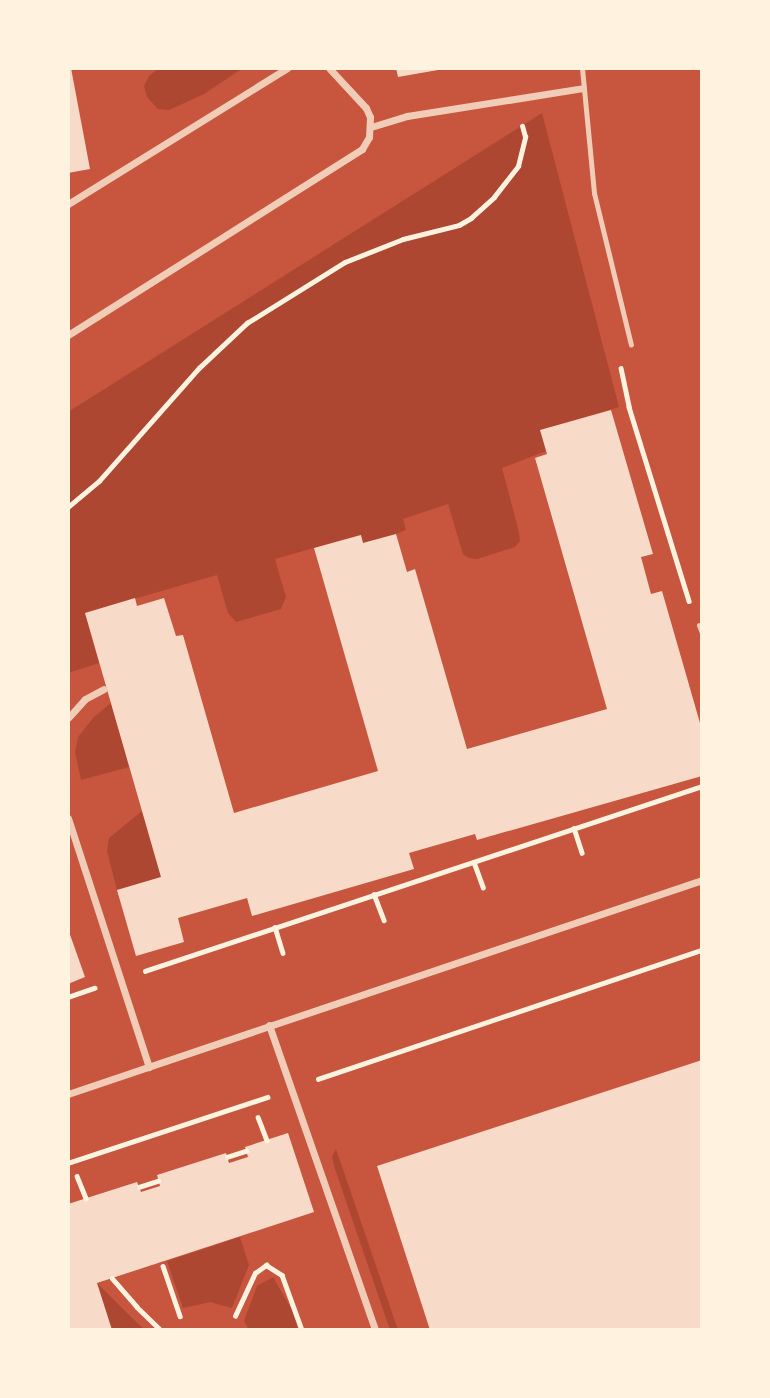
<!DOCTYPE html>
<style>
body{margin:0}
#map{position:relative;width:770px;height:1398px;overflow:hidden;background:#c8553d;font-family:Raleway,sans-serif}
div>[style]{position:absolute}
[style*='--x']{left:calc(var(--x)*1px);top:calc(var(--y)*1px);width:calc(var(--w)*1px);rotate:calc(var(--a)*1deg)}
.green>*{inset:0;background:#ae4732}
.building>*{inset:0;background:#f7dbc8}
.path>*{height:4.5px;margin:-2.25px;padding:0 2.25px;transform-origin:2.25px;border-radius:2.25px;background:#fff3e0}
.service>*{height:5px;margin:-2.5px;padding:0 2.5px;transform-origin:2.5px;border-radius:2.5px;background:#f1ccb7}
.minor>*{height:7px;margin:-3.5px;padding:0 3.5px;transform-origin:3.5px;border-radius:3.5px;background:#f1ccb7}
span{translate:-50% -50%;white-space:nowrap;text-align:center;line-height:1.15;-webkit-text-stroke:6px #fff3e0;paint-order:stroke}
.frame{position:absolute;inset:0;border:70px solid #fff3e0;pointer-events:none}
</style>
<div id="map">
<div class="green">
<div style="clip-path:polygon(159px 68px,243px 68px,204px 94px,169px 110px,158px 109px,147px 97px,144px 86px,149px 76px)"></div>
<div style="clip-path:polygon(542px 113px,619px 407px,541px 430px,546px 451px,502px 468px,519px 532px,520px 541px,515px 547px,477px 559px,469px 558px,463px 554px,448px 504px,403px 519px,406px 530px,396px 534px,363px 543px,360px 535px,275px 559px,286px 597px,281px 609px,236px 622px,228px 613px,217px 575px,85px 613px,99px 663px,68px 673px,68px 412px)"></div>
<div style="clip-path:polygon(111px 703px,129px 767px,81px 780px,75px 752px,78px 737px,94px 717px)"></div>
<div style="clip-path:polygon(142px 811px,161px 877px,117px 890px,107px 851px,109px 838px)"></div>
<div style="clip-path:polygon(336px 1149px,398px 1330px,390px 1330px,334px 1166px,332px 1157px)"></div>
<div style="clip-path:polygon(240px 1237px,249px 1265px,232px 1308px,210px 1302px,183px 1308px,167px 1261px)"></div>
<div style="clip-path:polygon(273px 1277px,292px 1310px,298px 1330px,249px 1330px,244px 1321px,257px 1286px)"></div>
<div style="clip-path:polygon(97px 1283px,129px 1315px,145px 1330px,112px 1330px)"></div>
</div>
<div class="building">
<div style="clip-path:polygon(68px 68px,71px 68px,90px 169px,68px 173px)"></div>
<div style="clip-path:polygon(396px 68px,438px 68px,438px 70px,398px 77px)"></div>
<div style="clip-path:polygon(611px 410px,653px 554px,641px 557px,651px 594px,662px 591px,702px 730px,702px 776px,477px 840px,475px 834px,409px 853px,414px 869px,252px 916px,247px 898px,178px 918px,184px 942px,136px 956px,117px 890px,161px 877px,85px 613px,135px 598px,137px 606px,164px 598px,176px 636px,183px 635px,234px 813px,378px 771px,314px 548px,361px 535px,363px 543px,396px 534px,407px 572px,415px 569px,467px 749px,607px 709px,535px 458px,547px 454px,540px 430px)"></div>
<div style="clip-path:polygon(68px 929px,85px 977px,68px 984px)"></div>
<div style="clip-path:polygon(702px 1060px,702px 1330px,430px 1330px,377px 1166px)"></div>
<div style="clip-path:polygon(288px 1133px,314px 1212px,97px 1283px,112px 1330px,68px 1330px,68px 1204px,137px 1182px,141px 1192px,160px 1186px,157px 1175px,226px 1153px,229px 1163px,248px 1157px,245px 1147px)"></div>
</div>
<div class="path">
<div style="--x:621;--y:368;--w:40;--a:78"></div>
<div style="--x:629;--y:407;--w:203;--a:72.8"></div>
<div style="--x:68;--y:507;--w:40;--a:-40"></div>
<div style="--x:99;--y:481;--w:151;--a:-48.5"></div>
<div style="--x:199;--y:368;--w:66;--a:-43.2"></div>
<div style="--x:247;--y:323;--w:115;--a:-31.9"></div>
<div style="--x:345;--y:262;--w:62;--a:-21.6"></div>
<div style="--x:403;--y:239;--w:58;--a:-14"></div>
<div style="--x:459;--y:225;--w:14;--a:-30"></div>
<div style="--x:471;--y:218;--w:31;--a:-42"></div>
<div style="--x:494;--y:197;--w:39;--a:-52"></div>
<div style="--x:518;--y:166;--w:30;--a:-76"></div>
<div style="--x:525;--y:137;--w:11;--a:-105"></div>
<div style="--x:574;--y:828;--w:26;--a:72"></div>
<div style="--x:474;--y:862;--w:27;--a:70"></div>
<div style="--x:374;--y:894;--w:28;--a:69"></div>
<div style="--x:275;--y:927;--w:27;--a:73"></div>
<div style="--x:145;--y:971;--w:587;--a:-18.37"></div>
<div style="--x:68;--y:997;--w:28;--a:-19"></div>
<div style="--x:318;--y:1079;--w:405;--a:-18.6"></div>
<div style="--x:258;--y:1117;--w:25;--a:69"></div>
<div style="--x:227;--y:1157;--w:20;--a:-18"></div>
<div style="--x:68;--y:1163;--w:210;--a:-18.3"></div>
<div style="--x:77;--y:1176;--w:24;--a:68"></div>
<div style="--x:139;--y:1187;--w:20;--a:-18"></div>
<div style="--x:163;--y:1266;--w:53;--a:71.2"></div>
<div style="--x:112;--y:1278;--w:38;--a:49"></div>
<div style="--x:137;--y:1307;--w:33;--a:44"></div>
<div style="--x:235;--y:1316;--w:47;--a:-65.1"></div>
<div style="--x:255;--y:1273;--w:14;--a:-36"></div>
<div style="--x:266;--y:1265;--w:19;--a:32"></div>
<div style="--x:282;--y:1275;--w:59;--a:70"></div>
</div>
<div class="service">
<div style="--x:582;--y:68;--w:126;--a:84.5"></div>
<div style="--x:594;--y:193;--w:156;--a:76.3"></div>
<div style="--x:699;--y:625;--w:9;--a:69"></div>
</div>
<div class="minor">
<div style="--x:371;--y:127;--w:38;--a:-17"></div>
<div style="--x:407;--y:116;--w:178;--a:-9"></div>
<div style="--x:68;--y:204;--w:258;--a:-31.8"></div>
<div style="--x:68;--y:335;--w:348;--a:-32.3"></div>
<div style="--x:362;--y:149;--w:14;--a:-60"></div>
<div style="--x:369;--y:137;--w:20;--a:-87"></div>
<div style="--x:370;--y:117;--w:10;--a:-114"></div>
<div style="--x:366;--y:108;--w:54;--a:-132.8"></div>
<div style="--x:68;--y:718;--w:25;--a:-48"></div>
<div style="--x:85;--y:699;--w:21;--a:-28"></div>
<div style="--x:68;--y:818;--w:262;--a:72"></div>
<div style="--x:269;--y:1025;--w:323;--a:70.8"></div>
<div style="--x:68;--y:1094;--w:669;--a:-18.65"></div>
</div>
<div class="frame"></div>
</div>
